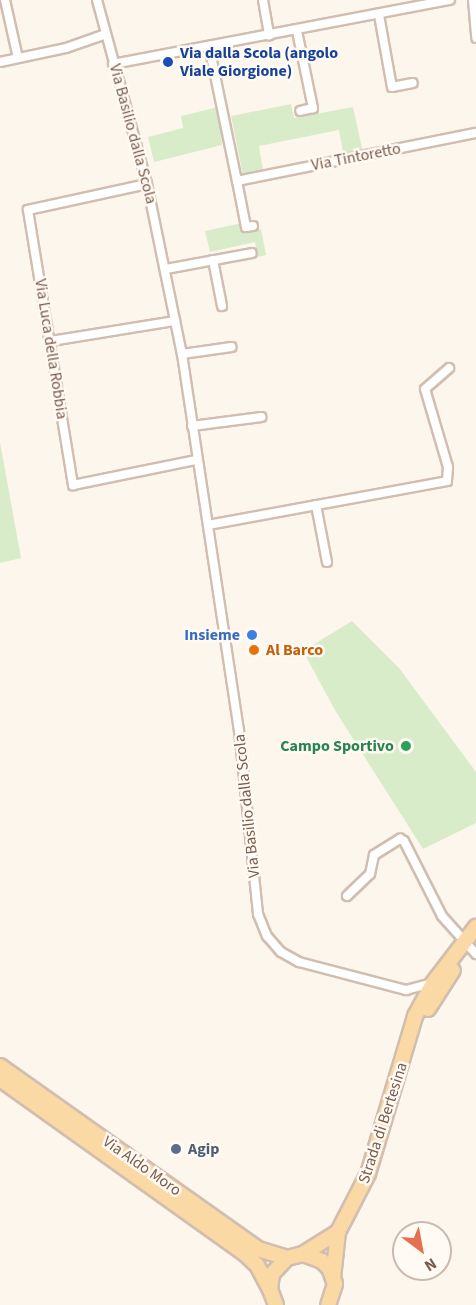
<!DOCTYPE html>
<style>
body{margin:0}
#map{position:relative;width:476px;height:1305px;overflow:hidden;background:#fdf6ec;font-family:"Source Sans 3",sans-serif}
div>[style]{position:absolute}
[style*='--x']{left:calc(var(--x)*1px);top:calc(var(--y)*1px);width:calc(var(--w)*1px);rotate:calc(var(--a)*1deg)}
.green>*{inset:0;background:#d8ecc9}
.roads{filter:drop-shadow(2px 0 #d1beb0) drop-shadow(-2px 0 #d1beb0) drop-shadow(0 2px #d1beb0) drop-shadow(0 -2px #d1beb0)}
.minor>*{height:8px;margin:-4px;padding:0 4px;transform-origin:4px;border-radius:4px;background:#fff}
.primary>*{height:14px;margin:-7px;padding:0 7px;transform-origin:7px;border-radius:7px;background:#fbd9a5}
.dots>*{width:16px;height:16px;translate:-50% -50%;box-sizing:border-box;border:3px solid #fffaf3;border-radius:50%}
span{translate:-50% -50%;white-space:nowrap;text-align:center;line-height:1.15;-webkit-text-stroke:5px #fffaf3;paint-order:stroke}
.transit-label{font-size:16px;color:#164399;font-weight:700}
.left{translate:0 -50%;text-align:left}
.street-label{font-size:16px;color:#7a5c4d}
.shop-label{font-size:16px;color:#366cbe;font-weight:700}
.right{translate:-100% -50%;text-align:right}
.food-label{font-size:16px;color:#c56008;font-weight:700}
.leisure-label{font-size:16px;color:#27864d;font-weight:700}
.service-label{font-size:16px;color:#4e5e75;font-weight:700}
.north{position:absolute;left:392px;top:1221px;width:60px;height:60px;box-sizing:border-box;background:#fffaf3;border:2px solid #cabbb1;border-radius:50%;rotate:148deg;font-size:16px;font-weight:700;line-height:24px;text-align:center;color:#7a5c4d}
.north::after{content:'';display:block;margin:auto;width:21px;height:27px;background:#e76f51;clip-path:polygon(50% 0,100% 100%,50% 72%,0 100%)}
</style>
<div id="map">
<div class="green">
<div style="clip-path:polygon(291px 104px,294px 118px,353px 107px,363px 153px,344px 157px,339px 130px,259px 146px,263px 170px,243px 175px,231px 116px)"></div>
<div style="clip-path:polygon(218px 107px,222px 145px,154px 162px,148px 137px,183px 128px,181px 116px)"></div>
<div style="clip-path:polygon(242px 223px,244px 233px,261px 229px,266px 255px,258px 257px,255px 242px,210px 252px,205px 231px)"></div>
<div style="clip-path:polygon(0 442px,21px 558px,0 563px)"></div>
<div style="clip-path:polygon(352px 621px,399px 668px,476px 772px,476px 823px,423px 849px,336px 712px,303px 651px)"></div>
</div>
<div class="roads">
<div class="minor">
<div style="--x:5;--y:0;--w:59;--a:77.4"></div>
<div style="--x:97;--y:0;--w:191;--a:74.8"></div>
<div style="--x:147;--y:184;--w:174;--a:78.4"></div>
<div style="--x:182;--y:354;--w:380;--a:81.4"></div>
<div style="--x:239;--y:730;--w:185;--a:84.1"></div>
<div style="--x:258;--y:914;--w:24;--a:68"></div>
<div style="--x:267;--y:936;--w:21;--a:49"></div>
<div style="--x:281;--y:952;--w:21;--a:29"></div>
<div style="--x:299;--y:962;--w:111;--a:14.7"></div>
<div style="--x:406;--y:990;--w:27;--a:-15"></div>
<div style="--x:263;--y:0;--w:36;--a:80"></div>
<div style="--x:473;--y:0;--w:38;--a:85"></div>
<div style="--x:379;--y:15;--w:73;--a:79.8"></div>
<div style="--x:392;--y:87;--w:21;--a:-11"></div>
<div style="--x:297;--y:31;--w:79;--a:78.3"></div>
<div style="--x:313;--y:108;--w:13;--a:167"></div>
<div style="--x:209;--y:46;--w:138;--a:78.3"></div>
<div style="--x:237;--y:181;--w:244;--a:-11.4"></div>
<div style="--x:0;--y:62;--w:67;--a:-12"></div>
<div style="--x:66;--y:48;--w:42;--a:-19.3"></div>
<div style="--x:113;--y:64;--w:343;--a:-10.8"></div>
<div style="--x:237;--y:181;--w:47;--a:78.9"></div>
<div style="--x:246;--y:227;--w:7;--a:-8"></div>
<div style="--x:147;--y:184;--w:122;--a:167.7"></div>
<div style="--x:28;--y:210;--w:279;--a:80.7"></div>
<div style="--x:73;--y:485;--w:126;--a:-11.5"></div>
<div style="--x:213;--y:260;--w:47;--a:78.9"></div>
<div style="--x:166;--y:269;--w:87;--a:-10.5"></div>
<div style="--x:51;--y:341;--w:126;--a:-9.2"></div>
<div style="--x:182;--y:354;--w:50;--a:-8"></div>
<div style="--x:192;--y:426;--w:70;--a:-7.4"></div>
<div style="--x:316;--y:505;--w:58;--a:79.1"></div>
<div style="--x:208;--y:525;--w:243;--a:-10.4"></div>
<div style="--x:447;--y:481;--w:14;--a:-86"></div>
<div style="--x:448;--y:467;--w:81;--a:-106.4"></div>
<div style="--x:425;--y:389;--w:32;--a:-41"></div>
<div style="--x:347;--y:896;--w:32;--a:-44"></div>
<div style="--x:370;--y:874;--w:19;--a:-78"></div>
<div style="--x:374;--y:855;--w:31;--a:-32"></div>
<div style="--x:400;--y:839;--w:4;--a:27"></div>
<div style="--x:404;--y:841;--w:84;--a:63.1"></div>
<div style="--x:442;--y:916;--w:51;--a:48.2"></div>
</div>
<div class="primary">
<div style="--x:428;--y:1009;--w:46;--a:-57.3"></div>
<div style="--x:0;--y:1066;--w:316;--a:35.3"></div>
<div style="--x:258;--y:1249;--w:30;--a:17"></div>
<div style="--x:0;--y:1079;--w:300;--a:35.5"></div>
<div style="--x:244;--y:1253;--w:18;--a:43"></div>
<div style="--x:257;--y:1265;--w:27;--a:62"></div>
<div style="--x:303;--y:1254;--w:41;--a:-32.2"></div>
<div style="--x:333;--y:1278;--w:46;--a:-83.8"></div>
<div style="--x:338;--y:1232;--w:65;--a:-62.7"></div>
<div style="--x:368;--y:1174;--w:165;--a:-73.4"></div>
<div style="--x:415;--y:1016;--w:38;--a:-61"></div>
<div style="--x:433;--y:983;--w:71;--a:-52.5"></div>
<div style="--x:276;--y:1305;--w:17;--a:-111"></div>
<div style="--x:270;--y:1289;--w:15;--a:-82"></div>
<div style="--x:272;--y:1274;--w:22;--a:-47"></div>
<div style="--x:287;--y:1258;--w:16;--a:-14"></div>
<div style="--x:303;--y:1254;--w:20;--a:20"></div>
<div style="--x:322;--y:1261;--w:10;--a:45"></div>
<div style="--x:329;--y:1268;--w:17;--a:69"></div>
<div style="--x:335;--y:1284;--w:22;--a:108"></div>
</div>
</div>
<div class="dots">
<div style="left:168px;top:62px;background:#1a4fb4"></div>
<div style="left:252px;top:635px;background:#3f7fe0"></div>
<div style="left:254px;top:650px;background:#e8710a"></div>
<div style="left:406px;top:746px;background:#2e9e5b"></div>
<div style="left:176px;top:1149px;background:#5c6f8a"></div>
</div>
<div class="transit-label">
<span class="left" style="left:180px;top:62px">Via dalla Scola (angolo<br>Viale Giorgione)</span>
</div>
<div class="street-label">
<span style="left:133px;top:134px;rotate:75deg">Via Basilio dalla Scola</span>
<span style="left:356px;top:157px;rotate:-11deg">Via Tintoretto</span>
<span style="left:51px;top:349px;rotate:81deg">Via Luca della Robbia</span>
<span style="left:247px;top:806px;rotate:-96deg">Via Basilio dalla Scola</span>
<span style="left:383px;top:1123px;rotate:-72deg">Strada di Bertesina</span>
<span style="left:142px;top:1166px;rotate:35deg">Via Aldo Moro</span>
</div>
<div class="shop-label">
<span class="right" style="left:240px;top:635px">Insieme</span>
</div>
<div class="food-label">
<span class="left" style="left:266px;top:650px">Al Barco</span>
</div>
<div class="leisure-label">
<span class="right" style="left:394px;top:746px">Campo Sportivo</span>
</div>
<div class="service-label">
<span class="left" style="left:188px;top:1149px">Agip</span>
</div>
<div class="north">N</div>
</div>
